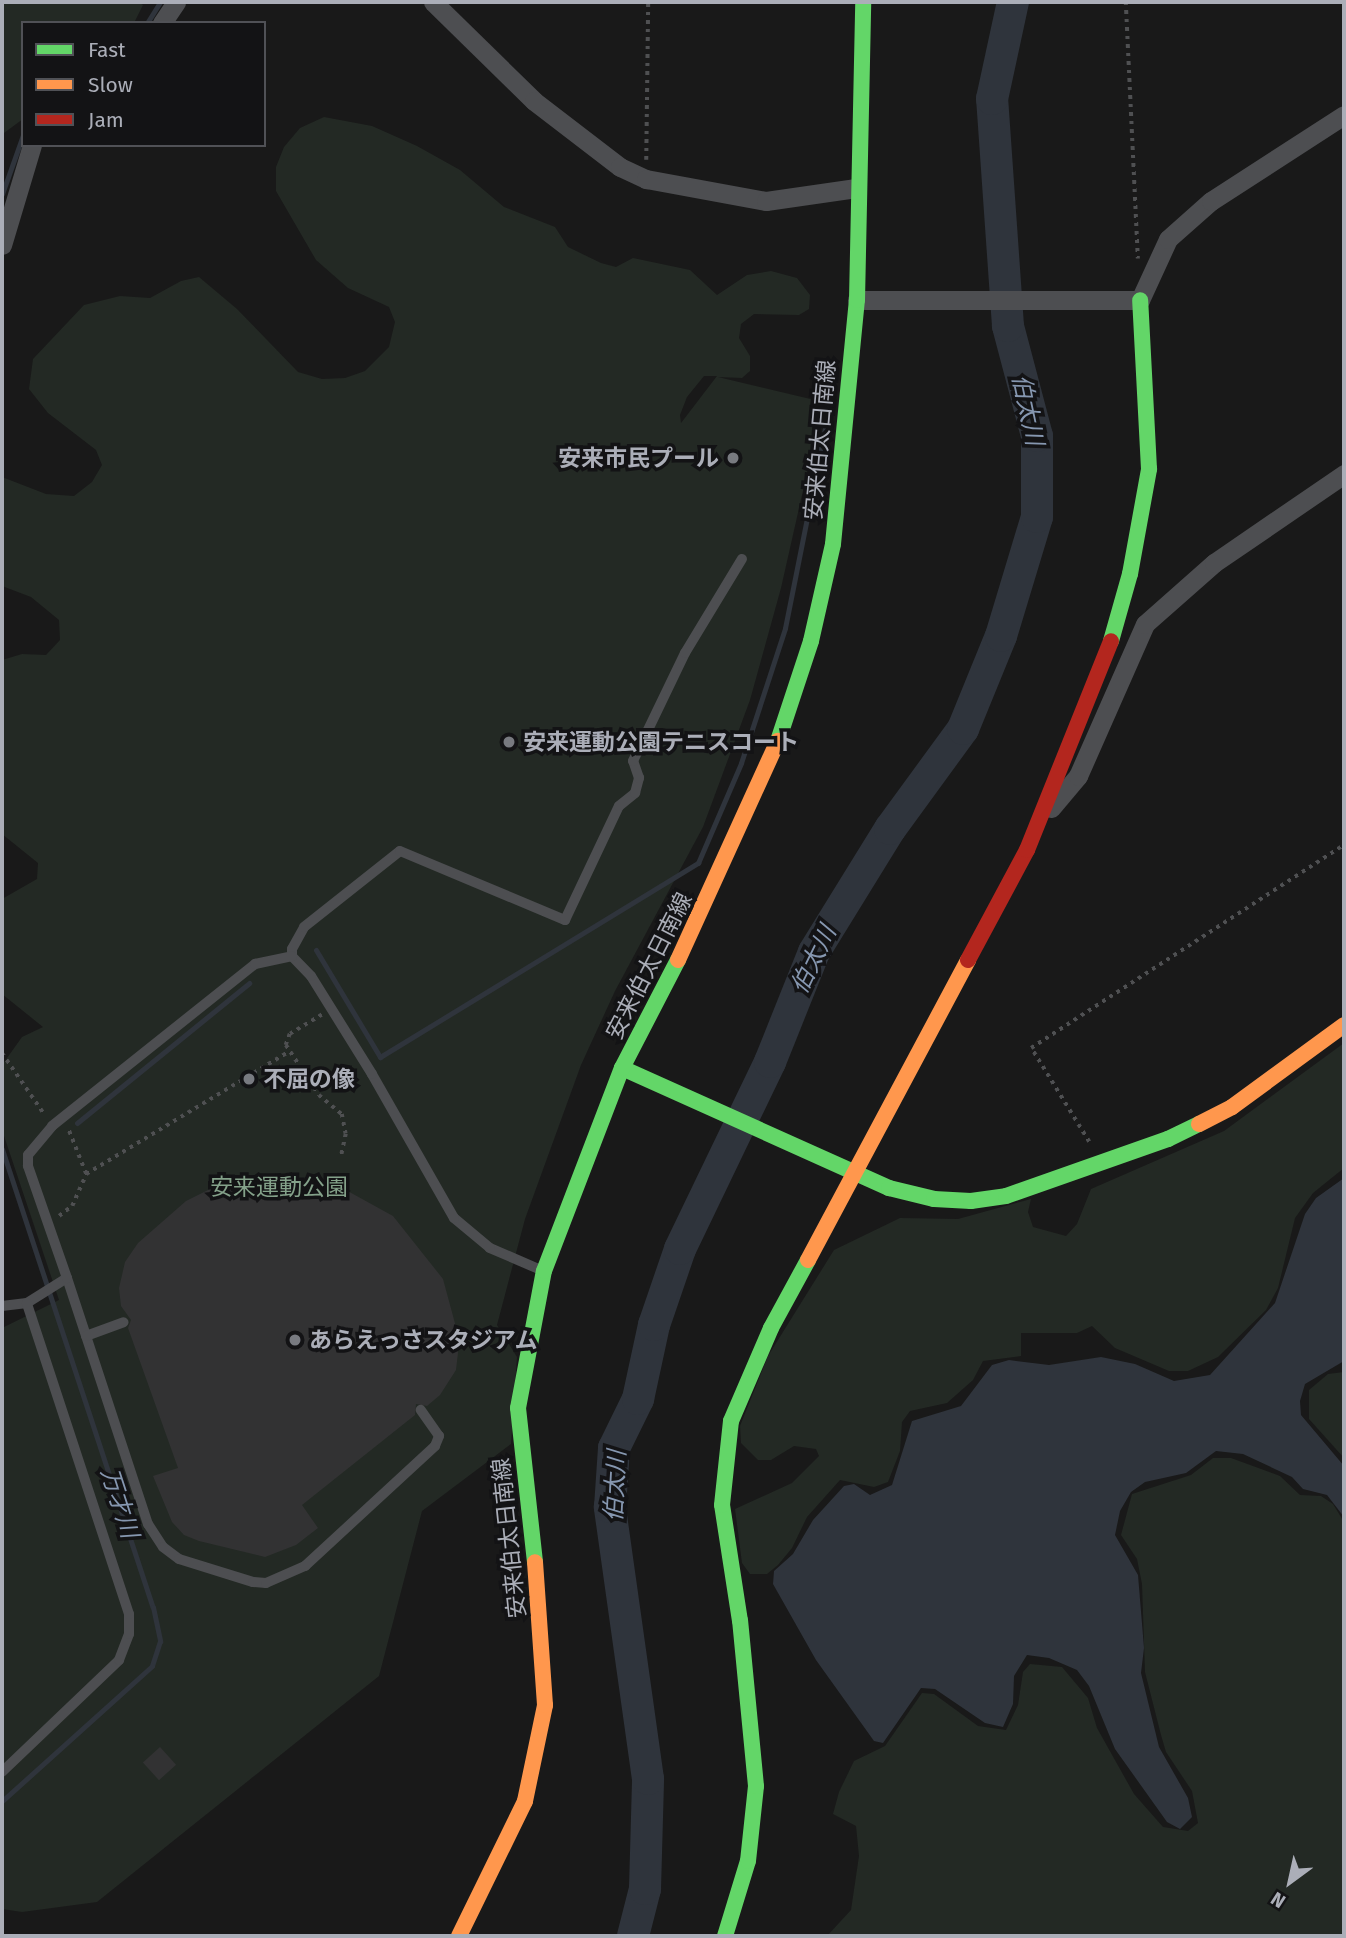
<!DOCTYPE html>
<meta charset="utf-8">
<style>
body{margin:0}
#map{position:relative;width:1346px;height:1938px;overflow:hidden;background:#191919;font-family:"Fira Sans","Noto Sans JP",sans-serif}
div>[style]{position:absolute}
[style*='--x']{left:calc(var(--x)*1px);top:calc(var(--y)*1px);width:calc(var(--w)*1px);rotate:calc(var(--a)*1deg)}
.green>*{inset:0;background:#232924}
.water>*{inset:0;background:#2f343c}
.stream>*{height:5px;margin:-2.5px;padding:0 2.5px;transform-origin:2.5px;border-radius:2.5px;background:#2f343c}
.river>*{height:32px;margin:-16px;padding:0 16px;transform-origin:16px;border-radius:16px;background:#2f343c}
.building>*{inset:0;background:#323233;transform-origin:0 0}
.path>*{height:3.5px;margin-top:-1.75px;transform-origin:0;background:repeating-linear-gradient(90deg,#4f5052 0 3.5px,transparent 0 8.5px)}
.lane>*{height:10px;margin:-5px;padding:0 5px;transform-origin:5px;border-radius:5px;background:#4d4e51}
.street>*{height:19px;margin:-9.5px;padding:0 9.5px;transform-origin:9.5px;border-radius:9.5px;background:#4d4e51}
.fast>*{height:16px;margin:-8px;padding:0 8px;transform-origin:8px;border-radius:8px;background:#63d668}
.slow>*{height:16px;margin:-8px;padding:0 8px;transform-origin:8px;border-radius:8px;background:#ff974d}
.jam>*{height:16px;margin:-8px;padding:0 8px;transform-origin:8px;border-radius:8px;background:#b3261e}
.dots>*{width:19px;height:19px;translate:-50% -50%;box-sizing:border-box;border:4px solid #131315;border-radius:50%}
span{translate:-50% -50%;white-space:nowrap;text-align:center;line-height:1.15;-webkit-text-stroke:7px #131315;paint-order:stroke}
.street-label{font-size:23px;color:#abaeb8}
.poi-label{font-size:23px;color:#abaeb8;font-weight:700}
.right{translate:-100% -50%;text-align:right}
.left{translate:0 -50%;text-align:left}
.park-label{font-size:23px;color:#84a18a}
.water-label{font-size:24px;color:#8697b0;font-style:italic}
.frame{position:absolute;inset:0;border:4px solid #abaeb8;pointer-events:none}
.legend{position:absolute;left:21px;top:21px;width:245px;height:126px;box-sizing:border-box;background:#131315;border:2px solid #505156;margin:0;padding:9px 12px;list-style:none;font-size:21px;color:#abaeb8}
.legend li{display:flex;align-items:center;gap:14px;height:35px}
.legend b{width:35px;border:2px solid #505156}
.north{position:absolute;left:1255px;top:1847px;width:70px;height:70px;-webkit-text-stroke:5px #131315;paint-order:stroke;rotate:213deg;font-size:19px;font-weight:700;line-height:28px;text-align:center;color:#abaeb8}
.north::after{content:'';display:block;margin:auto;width:24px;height:32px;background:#abaeb8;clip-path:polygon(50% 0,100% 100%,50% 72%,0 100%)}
</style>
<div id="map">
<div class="green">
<div style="clip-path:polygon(2px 2px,139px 2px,143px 5px,134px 23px,23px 23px,23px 119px,4px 133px,2px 145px)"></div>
<div style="clip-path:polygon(evenodd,324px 117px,372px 126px,417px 146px,460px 170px,504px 207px,555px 227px,568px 247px,601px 263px,616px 267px,633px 258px,690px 270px,717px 295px,747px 275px,771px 271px,797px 278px,810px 295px,809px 309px,799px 315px,754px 314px,741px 324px,739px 338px,750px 356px,750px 371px,742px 378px,718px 377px,823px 402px,781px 588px,750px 700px,703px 827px,615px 991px,581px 1065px,525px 1219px,497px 1325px,517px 1357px,511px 1444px,422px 1511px,379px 1676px,97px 1902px,22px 1912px,2px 1909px,2px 1328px,59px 1300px,2px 1130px,2px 1065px,22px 1037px,43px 1027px,2px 994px,2px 899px,37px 879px,38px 863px,2px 834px,2px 660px,22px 654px,46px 655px,60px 640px,59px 620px,31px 597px,2px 586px,2px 477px,46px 494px,74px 496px,92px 482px,102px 465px,96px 450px,48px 413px,29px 389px,33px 359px,84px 305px,120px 296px,150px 298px,181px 281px,199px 277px,237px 309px,298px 372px,322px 379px,345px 378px,365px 371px,389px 347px,395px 322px,389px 307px,348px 288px,316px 260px,276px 191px,276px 167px,284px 147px,300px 128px,324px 117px,704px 376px,717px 376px,681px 423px,680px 415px,687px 397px,704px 376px)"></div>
<div style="clip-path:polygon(1344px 1043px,1344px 1168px,1313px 1193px,1295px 1218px,1278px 1288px,1266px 1310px,1218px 1357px,1188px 1371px,1169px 1371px,1115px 1348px,1092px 1326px,1077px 1333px,1021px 1333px,1021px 1356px,983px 1361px,973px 1380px,947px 1403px,910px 1411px,902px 1422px,900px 1451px,888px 1482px,874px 1487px,840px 1480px,807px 1517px,792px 1548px,778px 1565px,767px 1574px,750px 1574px,742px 1563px,735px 1509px,792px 1483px,819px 1456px,816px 1449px,794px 1446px,771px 1460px,758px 1460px,741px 1443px,740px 1426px,768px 1356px,834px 1250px,900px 1218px,958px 1219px,1031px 1199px,1028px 1212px,1033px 1227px,1066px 1236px,1077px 1224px,1091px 1189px,1224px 1131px)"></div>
<div style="clip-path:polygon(1344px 1372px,1344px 1458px,1309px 1419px,1309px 1390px,1328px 1374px)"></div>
<div style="clip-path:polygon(1213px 1458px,1231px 1458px,1280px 1476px,1300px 1495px,1321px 1496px,1333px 1504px,1344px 1522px,1344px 1936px,827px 1936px,851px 1910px,859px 1856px,856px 1826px,833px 1814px,839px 1792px,854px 1761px,885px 1746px,922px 1693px,934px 1694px,978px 1726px,1006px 1730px,1018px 1705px,1023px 1672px,1030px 1664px,1062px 1667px,1088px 1698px,1097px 1728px,1134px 1794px,1163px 1827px,1188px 1831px,1198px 1823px,1192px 1791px,1166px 1752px,1161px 1735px,1145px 1672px,1142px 1584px,1137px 1559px,1121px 1535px,1132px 1494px,1191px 1475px)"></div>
</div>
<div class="water">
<div style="clip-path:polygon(1344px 1178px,1344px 1361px,1305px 1384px,1300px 1401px,1301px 1415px,1344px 1466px,1344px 1517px,1327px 1495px,1303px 1489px,1292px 1477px,1243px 1454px,1216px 1451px,1186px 1473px,1145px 1482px,1131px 1492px,1120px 1511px,1115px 1535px,1138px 1575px,1144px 1648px,1141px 1673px,1159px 1747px,1188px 1798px,1192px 1817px,1180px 1829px,1167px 1822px,1115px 1749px,1089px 1686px,1077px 1670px,1049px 1658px,1027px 1655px,1014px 1676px,1013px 1704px,1003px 1727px,985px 1723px,935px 1689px,921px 1688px,883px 1743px,874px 1741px,816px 1660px,773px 1584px,774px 1571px,793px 1554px,813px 1520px,844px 1486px,854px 1484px,870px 1495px,892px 1485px,912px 1421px,961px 1406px,992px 1365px,1009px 1360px,1049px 1365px,1101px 1357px,1135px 1364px,1174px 1381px,1210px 1375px,1275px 1303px,1305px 1214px,1316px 1198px)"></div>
</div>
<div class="stream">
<div style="--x:147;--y:23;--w:25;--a:-58"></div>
<div style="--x:2;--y:194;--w:63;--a:-70.4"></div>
<div style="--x:316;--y:950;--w:125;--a:59.1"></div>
<div style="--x:380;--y:1057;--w:373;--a:-31.4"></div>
<div style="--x:698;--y:863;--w:109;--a:-66.7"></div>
<div style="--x:741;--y:763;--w:142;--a:-71.9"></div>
<div style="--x:785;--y:628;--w:229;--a:-78.7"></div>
<div style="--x:77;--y:1123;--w:222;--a:-39.1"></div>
<div style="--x:2;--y:1149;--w:482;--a:71.8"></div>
<div style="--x:153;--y:1607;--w:35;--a:78"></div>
<div style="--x:160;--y:1641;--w:26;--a:108"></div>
<div style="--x:152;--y:1666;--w:202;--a:138"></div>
</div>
<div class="river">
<div style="--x:633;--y:1936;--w:49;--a:-75.7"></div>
<div style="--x:645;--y:1889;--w:110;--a:-88.4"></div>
<div style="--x:648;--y:1779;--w:275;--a:-98"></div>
<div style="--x:610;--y:1507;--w:59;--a:-86.1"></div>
<div style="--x:614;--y:1448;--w:55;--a:-63.9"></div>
<div style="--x:638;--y:1399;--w:76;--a:-77.8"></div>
<div style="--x:654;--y:1325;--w:80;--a:-71.1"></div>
<div style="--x:680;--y:1249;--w:208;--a:-64.3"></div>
<div style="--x:770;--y:1062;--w:118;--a:-68.2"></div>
<div style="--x:814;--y:952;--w:145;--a:-58.3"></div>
<div style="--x:890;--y:829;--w:124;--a:-53.9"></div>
<div style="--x:963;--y:729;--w:100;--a:-67.8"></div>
<div style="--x:1001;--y:636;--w:124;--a:-73.2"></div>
<div style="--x:1037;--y:517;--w:81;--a:-90"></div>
<div style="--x:1037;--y:436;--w:114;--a:-104.8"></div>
<div style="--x:1008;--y:326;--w:228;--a:-94"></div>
<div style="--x:992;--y:99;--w:99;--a:-77.8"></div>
</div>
<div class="building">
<div style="clip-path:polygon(273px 1176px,335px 1184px,393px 1216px,443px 1279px,456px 1327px,458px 1353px,456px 1370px,440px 1395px,427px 1406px,416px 1404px,415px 1415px,302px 1505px,318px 1528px,296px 1545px,265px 1557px,199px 1541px,184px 1535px,172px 1522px,153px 1476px,178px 1468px,128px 1328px,131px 1320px,121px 1306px,119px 1288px,125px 1262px,138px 1243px,186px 1201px,214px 1187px)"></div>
<div style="left:160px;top:1747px;width:24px;height:23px;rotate:48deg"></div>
</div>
<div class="path">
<div style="--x:1126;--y:2;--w:257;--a:87.3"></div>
<div style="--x:646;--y:160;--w:158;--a:-89.3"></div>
<div style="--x:322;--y:1015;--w:37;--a:149"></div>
<div style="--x:290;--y:1034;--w:12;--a:110"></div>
<div style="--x:286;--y:1045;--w:60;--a:56.6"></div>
<div style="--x:319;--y:1095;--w:30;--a:40"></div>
<div style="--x:342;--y:1114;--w:20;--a:79"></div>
<div style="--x:346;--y:1134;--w:25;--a:102"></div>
<div style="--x:2;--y:1053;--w:75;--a:55.3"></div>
<div style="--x:1089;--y:1142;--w:110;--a:-121.7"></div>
<div style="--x:1031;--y:1048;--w:373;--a:-33"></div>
<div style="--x:86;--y:1174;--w:238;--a:-31.1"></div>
<div style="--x:59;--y:1216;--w:16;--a:-38"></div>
<div style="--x:72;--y:1206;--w:35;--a:-66"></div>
<div style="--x:86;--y:1174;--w:48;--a:-111.8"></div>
</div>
<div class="lane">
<div style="--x:541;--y:1270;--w:56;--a:-156.7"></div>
<div style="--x:490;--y:1248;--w:47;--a:-140.2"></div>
<div style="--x:454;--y:1218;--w:166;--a:-119.7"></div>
<div style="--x:372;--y:1074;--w:115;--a:-121.9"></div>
<div style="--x:311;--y:976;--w:28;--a:-134"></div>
<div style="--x:292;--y:956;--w:7;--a:-90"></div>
<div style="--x:292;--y:949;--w:25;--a:-61"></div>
<div style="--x:304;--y:927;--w:122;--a:-38.4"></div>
<div style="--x:400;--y:851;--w:179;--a:22.7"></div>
<div style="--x:565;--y:920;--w:126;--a:-64.7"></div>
<div style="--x:619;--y:806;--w:21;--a:-39"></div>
<div style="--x:635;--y:793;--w:16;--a:-75"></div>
<div style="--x:639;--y:778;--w:18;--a:-109"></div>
<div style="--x:633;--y:761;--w:120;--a:-64.3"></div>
<div style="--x:685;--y:653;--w:110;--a:-58.8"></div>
<div style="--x:67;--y:1278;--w:259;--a:71.8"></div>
<div style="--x:148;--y:1524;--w:27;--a:57"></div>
<div style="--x:163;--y:1547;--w:20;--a:37"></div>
<div style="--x:179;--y:1559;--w:77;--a:17.3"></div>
<div style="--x:253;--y:1582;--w:13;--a:4"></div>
<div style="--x:266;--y:1583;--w:43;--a:-23.6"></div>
<div style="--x:305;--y:1566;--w:177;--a:-42.7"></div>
<div style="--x:435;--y:1446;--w:11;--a:-68"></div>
<div style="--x:439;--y:1436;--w:32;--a:-125"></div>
<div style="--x:2;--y:1306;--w:25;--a:-7"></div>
<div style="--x:27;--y:1303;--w:47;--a:-32"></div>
<div style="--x:67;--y:1278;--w:119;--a:-109.2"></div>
<div style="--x:28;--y:1166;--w:11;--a:-90"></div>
<div style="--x:28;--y:1155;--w:38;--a:-50"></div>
<div style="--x:52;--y:1126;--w:260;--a:-38.6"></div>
<div style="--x:255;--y:964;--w:38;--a:-12"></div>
<div style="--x:86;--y:1336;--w:40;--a:-20.2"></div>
<div style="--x:2;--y:1772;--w:162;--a:-43.7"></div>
<div style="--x:119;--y:1660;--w:28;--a:-69"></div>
<div style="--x:129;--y:1634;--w:20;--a:-90"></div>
<div style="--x:129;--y:1614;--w:327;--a:-108.2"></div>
</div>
<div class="street">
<div style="--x:433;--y:2;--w:141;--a:44.4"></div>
<div style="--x:534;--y:101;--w:108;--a:37.5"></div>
<div style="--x:620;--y:167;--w:29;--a:25"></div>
<div style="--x:646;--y:179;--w:122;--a:10.4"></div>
<div style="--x:766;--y:201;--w:91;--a:-8.2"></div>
<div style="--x:162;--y:23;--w:25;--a:-56"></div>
<div style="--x:2;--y:245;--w:104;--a:-73.3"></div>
<div style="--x:857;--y:300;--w:283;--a:0"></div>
<div style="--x:1140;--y:300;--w:67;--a:-65.3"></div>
<div style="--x:1168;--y:239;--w:57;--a:-41.5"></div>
<div style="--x:1211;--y:201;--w:158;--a:-32.9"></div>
<div style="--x:1051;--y:808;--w:42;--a:-49.8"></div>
<div style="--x:1078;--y:776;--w:166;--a:-66.2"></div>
<div style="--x:1145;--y:624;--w:92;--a:-41.5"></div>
<div style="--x:1214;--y:563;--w:158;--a:-34.4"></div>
</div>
<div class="fast">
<div style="--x:1111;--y:641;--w:70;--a:-74.2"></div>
<div style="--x:1130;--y:574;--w:107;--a:-79.7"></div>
<div style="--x:1149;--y:469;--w:169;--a:-93"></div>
<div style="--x:778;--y:741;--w:105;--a:-71.7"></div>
<div style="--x:811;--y:641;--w:99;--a:-77.2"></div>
<div style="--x:833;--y:544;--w:245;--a:-84.4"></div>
<div style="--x:857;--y:300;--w:298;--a:-88.8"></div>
<div style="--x:622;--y:1068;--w:293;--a:24.2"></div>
<div style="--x:889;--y:1188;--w:46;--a:13.7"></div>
<div style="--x:934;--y:1199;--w:37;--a:3"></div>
<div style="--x:971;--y:1201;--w:35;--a:-8"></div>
<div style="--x:1006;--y:1196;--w:172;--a:-19.4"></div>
<div style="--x:1168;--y:1139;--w:34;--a:-26"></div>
<div style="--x:535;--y:1562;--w:155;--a:-96.3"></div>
<div style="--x:518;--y:1408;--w:139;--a:-79.3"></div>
<div style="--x:544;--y:1271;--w:217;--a:-69"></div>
<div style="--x:622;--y:1068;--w:122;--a:-62.6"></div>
<div style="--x:725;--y:1936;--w:78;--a:-73"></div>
<div style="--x:748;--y:1861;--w:75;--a:-83.9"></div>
<div style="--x:756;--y:1786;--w:166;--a:-95.5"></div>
<div style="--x:740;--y:1621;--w:117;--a:-98.8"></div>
<div style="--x:722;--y:1505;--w:84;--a:-83.9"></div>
<div style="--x:731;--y:1421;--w:101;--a:-66.7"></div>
<div style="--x:771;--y:1328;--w:77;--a:-61.4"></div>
</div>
<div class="slow">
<div style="--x:678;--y:960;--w:241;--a:-65.5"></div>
<div style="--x:1199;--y:1124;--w:37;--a:-27"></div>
<div style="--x:1232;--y:1107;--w:139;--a:-36.2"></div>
<div style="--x:808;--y:1260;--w:340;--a:-61.9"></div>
<div style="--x:459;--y:1936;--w:150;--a:-63.9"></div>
<div style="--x:525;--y:1801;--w:98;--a:-78.2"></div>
<div style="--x:545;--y:1705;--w:143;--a:-94"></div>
</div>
<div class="jam">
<div style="--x:968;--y:960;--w:125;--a:-61.8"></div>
<div style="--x:1027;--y:850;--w:225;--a:-68.1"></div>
</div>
<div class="dots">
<div style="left:733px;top:458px;background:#787a80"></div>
<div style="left:509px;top:742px;background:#787a80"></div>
<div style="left:249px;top:1079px;background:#787a80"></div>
<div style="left:295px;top:1340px;background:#787a80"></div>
</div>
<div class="street-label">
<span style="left:820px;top:440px;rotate:-85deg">安来伯太日南線</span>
<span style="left:649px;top:966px;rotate:-63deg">安来伯太日南線</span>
<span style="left:509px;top:1538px;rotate:-96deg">安来伯太日南線</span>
</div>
<div class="poi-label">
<span class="right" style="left:719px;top:458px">安来市民プール</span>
<span class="left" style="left:523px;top:742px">安来運動公園テニスコート</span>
<span class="left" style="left:263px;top:1079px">不屈の像</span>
<span class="left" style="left:309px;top:1340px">あらえっさスタジアム</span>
</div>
<div class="park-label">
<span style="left:279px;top:1187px">安来運動公園</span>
</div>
<div class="water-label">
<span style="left:1027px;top:410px;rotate:78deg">伯太川</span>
<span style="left:814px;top:960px;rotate:-64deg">伯太川</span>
<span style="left:616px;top:1486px;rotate:-87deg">伯太川</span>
<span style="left:119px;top:1503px;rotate:72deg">万才川</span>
</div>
<div class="frame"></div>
<ul class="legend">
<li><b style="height:9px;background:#63d668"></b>Fast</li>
<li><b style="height:9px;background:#ff974d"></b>Slow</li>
<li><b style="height:9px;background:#b3261e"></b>Jam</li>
</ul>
<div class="north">N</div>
</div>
